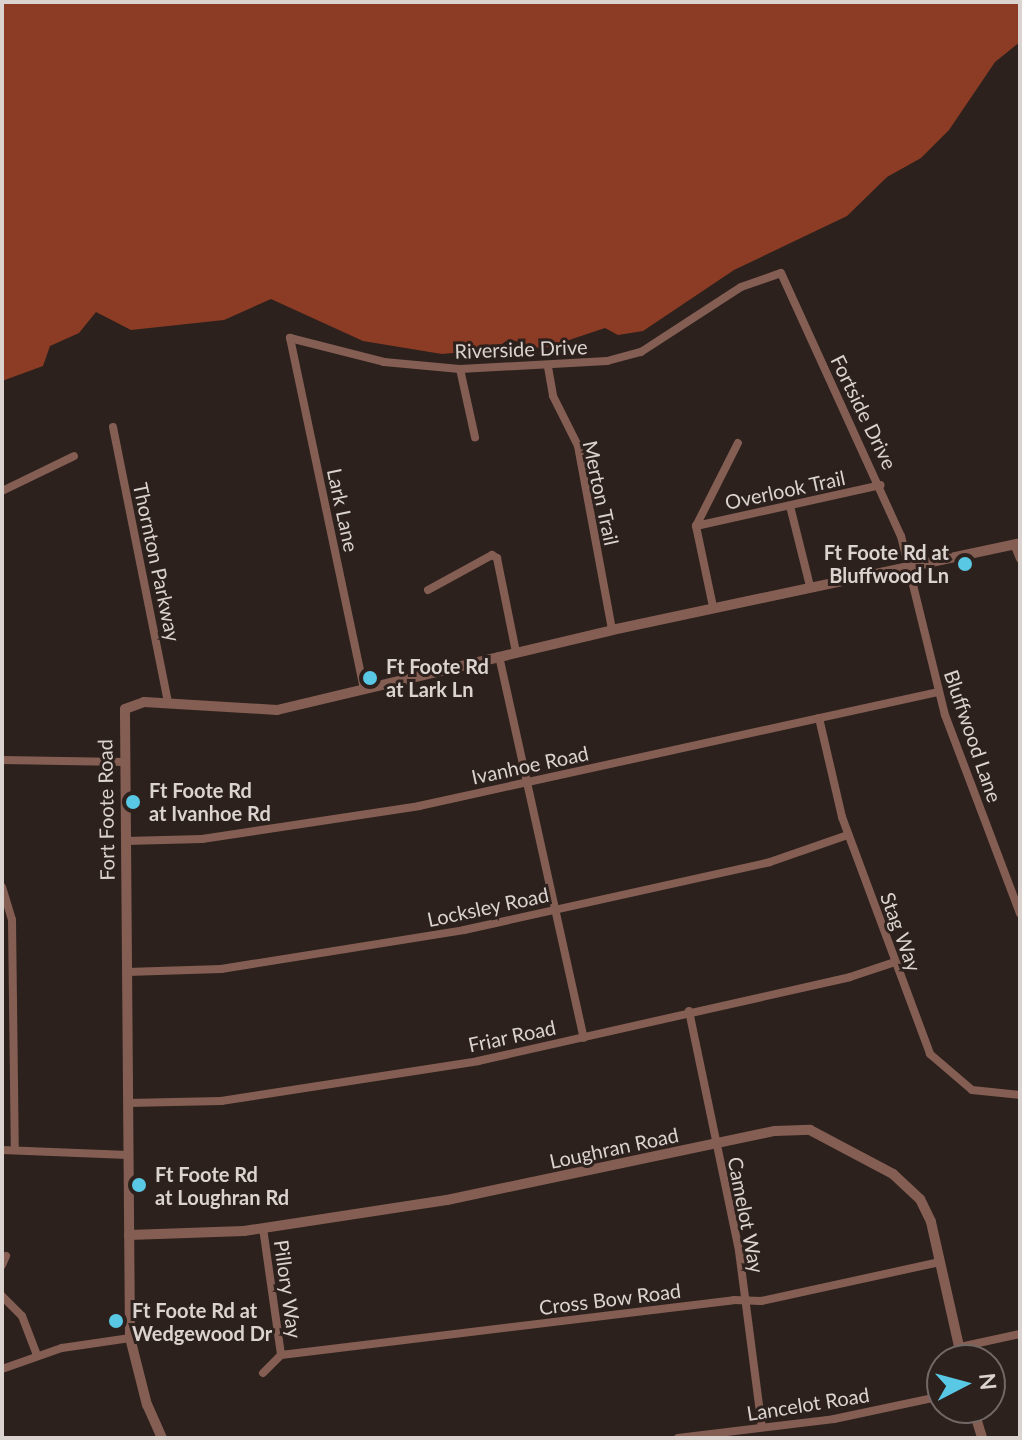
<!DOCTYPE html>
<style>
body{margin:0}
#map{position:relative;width:1022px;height:1440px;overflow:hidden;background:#2d211d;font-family:Lato,sans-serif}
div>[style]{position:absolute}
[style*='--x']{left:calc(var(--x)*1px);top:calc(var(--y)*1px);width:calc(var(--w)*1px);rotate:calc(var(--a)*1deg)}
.water>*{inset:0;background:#8c3c24}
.minor>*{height:8px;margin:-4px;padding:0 4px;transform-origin:4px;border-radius:4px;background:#845e53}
.tertiary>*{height:10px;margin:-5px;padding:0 5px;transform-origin:5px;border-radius:5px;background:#845e53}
.dots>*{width:22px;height:22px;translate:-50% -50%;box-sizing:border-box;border:4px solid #2d211d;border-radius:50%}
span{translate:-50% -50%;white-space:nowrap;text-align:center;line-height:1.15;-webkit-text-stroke:6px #2d211d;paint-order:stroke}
.street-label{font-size:20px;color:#dbd3d0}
.poi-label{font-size:20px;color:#dbd3d0;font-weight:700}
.right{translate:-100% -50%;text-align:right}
.left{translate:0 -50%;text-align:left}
.frame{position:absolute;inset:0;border:4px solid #dbd3d0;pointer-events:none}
.north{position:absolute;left:926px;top:1344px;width:80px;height:80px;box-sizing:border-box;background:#2d211d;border:2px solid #736865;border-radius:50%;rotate:84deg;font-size:22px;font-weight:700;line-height:32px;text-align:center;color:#dbd3d0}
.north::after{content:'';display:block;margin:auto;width:28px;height:36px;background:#59c8e4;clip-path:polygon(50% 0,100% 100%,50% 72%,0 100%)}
</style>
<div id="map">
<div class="water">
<div style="clip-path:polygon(2px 2px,1020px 2px,1020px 42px,995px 62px,949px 130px,921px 158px,887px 177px,847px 216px,734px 270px,643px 331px,618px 335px,605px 328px,542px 349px,509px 339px,495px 349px,442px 354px,363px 341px,271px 299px,224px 320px,131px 330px,96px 312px,79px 333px,50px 346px,43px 366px,2px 381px)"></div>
</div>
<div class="minor">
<div style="--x:548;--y:367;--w:29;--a:80"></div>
<div style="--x:553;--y:396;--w:56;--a:63.4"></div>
<div style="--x:578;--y:446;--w:187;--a:79.5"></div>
<div style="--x:460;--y:369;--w:70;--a:77.6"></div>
<div style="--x:113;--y:427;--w:281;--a:78.7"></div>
<div style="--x:2;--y:491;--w:80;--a:-25.9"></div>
<div style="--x:790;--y:506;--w:82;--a:76"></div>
<div style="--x:696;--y:526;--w:189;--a:-12.5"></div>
<div style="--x:696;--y:526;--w:93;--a:-63.2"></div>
<div style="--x:696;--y:526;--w:83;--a:78.1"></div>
<div style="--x:1014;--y:544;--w:16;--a:68"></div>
<div style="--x:428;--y:590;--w:73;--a:-28.7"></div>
<div style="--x:492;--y:555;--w:6;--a:31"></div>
<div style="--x:497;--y:558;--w:96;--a:78.6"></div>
<div style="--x:499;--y:656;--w:391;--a:77.5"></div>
<div style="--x:364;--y:689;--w:359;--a:-101.9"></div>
<div style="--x:290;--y:338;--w:97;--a:14.3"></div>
<div style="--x:384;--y:362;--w:76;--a:5.3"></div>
<div style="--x:460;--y:369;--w:147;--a:-3.1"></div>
<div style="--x:607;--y:361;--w:35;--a:-15"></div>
<div style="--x:641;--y:352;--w:119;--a:-33"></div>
<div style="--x:741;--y:287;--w:42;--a:-19.3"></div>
<div style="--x:781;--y:273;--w:289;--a:65.5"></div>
<div style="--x:901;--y:536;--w:184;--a:76.2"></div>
<div style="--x:945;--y:715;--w:212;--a:69.3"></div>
<div style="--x:819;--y:718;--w:102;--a:76.9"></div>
<div style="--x:842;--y:817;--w:253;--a:69.6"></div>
<div style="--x:930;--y:1054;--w:55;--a:40.6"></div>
<div style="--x:972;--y:1090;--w:48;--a:5.9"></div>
<div style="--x:2;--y:760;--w:122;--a:0.9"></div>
<div style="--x:126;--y:841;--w:76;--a:-1.5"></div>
<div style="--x:202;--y:839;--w:219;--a:-8.6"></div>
<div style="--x:419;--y:806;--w:531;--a:-12.39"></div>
<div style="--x:2;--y:887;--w:34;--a:73"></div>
<div style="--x:12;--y:920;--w:230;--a:89.3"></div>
<div style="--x:127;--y:972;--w:94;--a:-1.8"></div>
<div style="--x:221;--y:969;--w:246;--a:-9.1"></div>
<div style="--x:464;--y:930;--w:313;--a:-12.5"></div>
<div style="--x:770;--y:862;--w:83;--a:-19.1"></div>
<div style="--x:689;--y:1011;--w:245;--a:78.2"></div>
<div style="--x:739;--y:1251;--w:177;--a:82.6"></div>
<div style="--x:128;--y:1103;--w:93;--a:-1.2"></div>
<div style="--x:221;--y:1101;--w:260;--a:-8.8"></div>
<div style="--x:478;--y:1061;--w:381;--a:-12.7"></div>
<div style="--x:850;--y:977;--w:47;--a:-18.4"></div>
<div style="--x:2;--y:1150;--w:126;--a:2.3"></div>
<div style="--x:263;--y:1228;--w:128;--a:81.9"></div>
<div style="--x:2;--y:1265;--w:10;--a:-66"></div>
<div style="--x:2;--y:1296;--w:28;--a:45"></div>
<div style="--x:22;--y:1316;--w:42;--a:69"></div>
<div style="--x:960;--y:1347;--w:61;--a:-12.2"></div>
<div style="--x:281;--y:1355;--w:456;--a:-6.9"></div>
<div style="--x:734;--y:1300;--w:27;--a:2"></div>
<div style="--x:761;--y:1301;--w:183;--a:-12.3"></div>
<div style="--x:2;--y:1369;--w:64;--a:-19.3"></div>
<div style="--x:62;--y:1348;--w:69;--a:-8.4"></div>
<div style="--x:263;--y:1373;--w:25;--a:-45"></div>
<div style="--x:678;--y:1438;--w:157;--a:-6.9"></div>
<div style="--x:834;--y:1419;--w:110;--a:-12"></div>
</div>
<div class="tertiary">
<div style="--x:129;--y:1235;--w:115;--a:-2"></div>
<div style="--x:244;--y:1231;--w:205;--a:-8.7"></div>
<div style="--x:447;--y:1200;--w:335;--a:-11.9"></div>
<div style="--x:775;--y:1131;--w:35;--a:-2"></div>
<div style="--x:810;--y:1130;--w:94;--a:27.9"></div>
<div style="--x:893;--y:1174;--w:37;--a:43"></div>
<div style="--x:920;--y:1199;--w:25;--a:64"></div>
<div style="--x:931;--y:1222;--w:141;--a:77.3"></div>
<div style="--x:973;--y:1408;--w:31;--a:73"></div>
<div style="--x:162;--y:1438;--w:36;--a:-114"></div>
<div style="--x:147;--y:1405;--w:69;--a:-104.2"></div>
<div style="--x:130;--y:1338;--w:629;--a:-90.46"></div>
<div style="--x:125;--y:709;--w:20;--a:-20"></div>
<div style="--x:144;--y:702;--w:133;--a:3.4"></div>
<div style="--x:277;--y:710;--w:344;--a:-13.4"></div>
<div style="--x:612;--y:630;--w:417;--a:-12"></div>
</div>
<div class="dots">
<div style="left:965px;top:564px;background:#59c8e4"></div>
<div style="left:370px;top:678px;background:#59c8e4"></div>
<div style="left:133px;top:802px;background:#59c8e4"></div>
<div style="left:139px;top:1185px;background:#59c8e4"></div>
<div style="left:116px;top:1321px;background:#59c8e4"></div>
</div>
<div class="street-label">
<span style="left:521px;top:349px;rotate:-2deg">Riverside Drive</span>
<span style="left:864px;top:412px;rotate:64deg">Fortside Drive</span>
<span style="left:785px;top:490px;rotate:-12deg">Overlook Trail</span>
<span style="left:601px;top:493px;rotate:78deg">Merton Trail</span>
<span style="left:343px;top:510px;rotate:78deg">Lark Lane</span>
<span style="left:157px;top:562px;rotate:78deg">Thornton Parkway</span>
<span style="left:973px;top:736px;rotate:71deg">Bluffwood Lane</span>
<span style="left:530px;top:765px;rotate:-12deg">Ivanhoe Road</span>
<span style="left:106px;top:810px;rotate:-91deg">Fort Foote Road</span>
<span style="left:488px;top:907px;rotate:-12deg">Locksley Road</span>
<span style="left:901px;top:932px;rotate:70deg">Stag Way</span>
<span style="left:512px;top:1036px;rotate:-12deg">Friar Road</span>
<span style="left:614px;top:1148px;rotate:-12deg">Loughran Road</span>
<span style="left:746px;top:1215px;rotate:79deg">Camelot Way</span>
<span style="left:288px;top:1289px;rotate:82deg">Pillory Way</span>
<span style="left:610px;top:1299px;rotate:-7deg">Cross Bow Road</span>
<span style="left:808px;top:1404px;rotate:-9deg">Lancelot Road</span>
</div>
<div class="poi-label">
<span class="right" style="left:949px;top:564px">Ft Foote Rd at<br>Bluffwood Ln</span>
<span class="left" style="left:386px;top:678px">Ft Foote Rd<br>at Lark Ln</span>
<span class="left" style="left:149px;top:802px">Ft Foote Rd<br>at Ivanhoe Rd</span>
<span class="left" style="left:155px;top:1186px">Ft Foote Rd<br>at Loughran Rd</span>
<span class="left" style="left:132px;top:1322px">Ft Foote Rd at<br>Wedgewood Dr</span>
</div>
<div class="frame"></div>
<div class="north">N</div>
</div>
